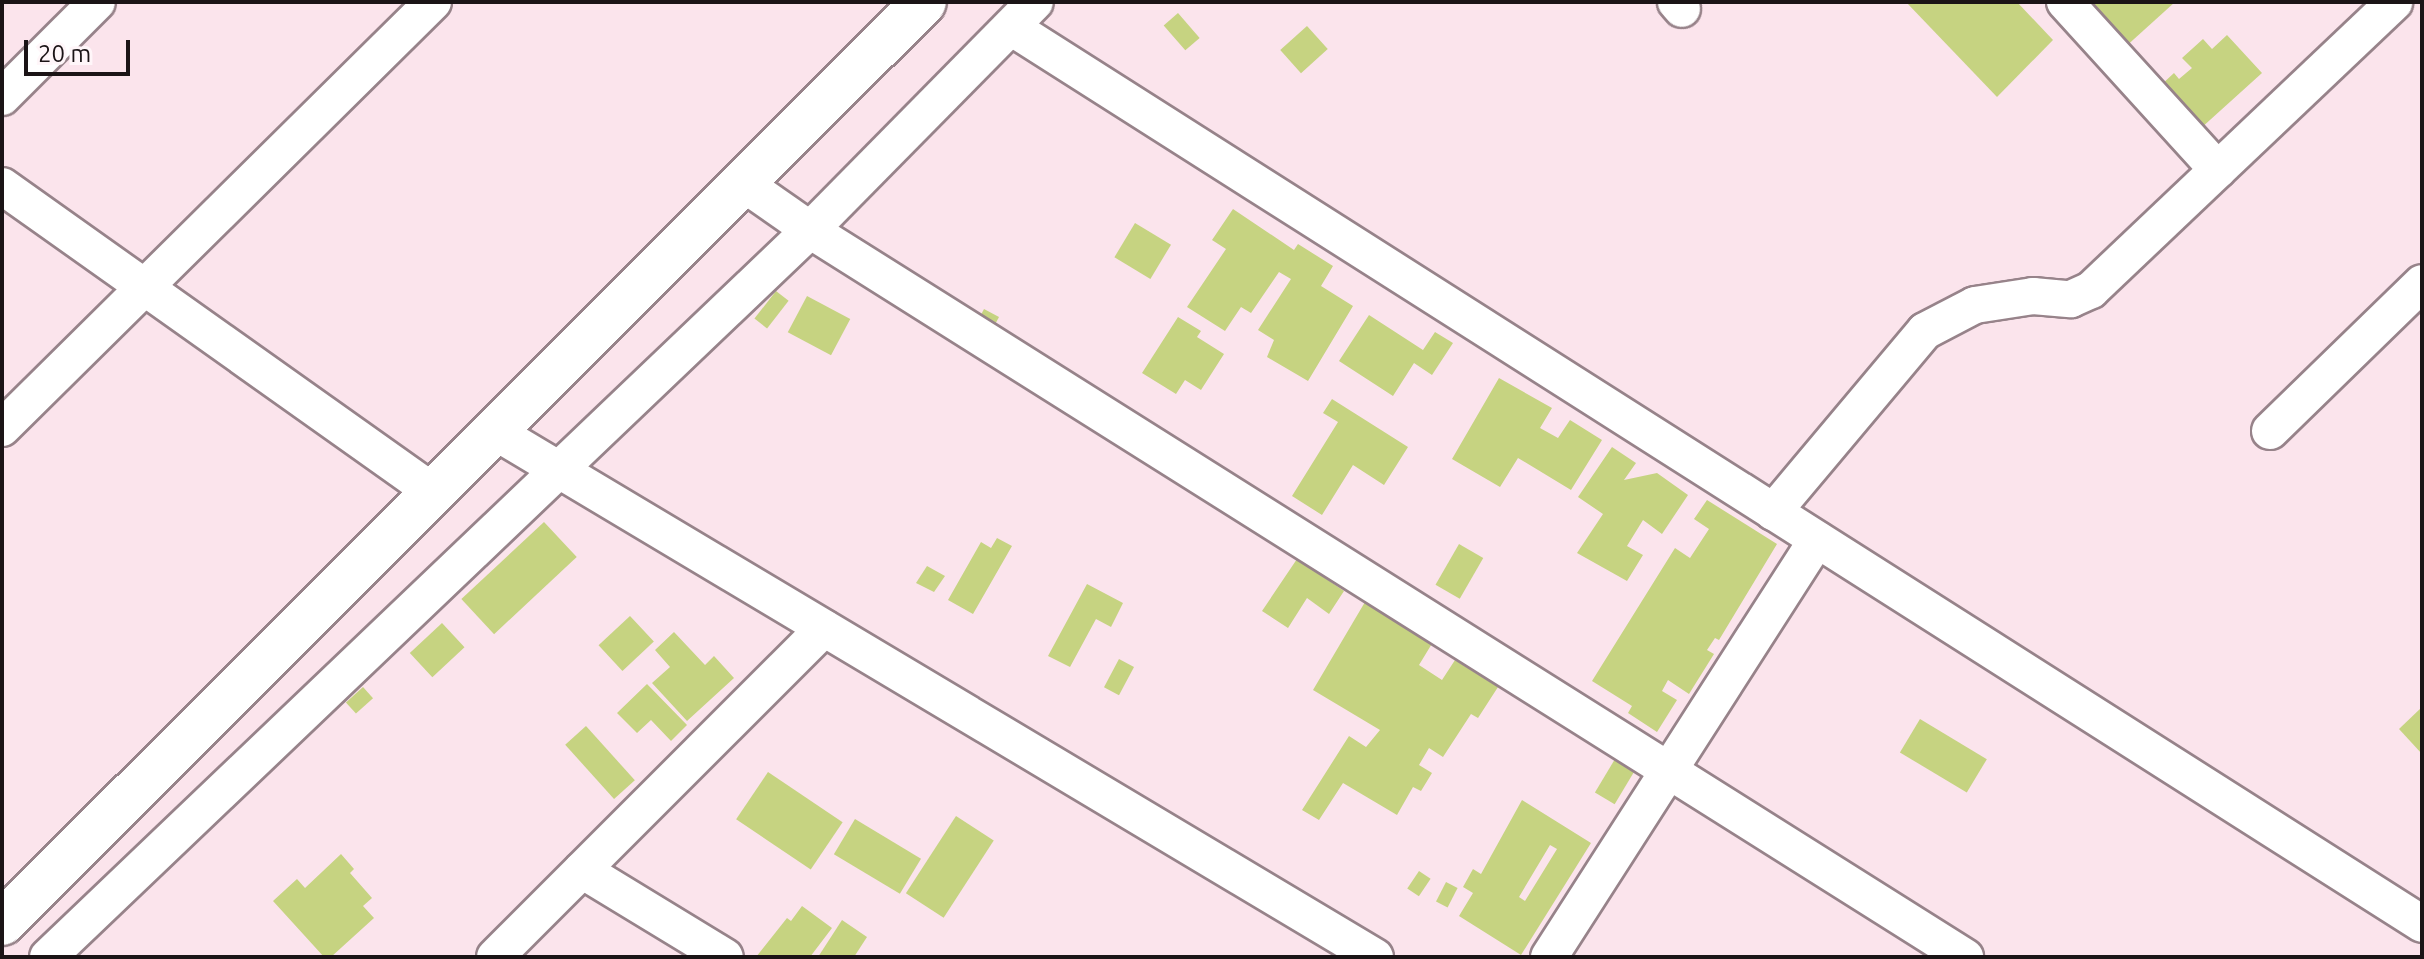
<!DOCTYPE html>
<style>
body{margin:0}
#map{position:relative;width:2424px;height:959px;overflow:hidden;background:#fbe4ec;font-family:Ubuntu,sans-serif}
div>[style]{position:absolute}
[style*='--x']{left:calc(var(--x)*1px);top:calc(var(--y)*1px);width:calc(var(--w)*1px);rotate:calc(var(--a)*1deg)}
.building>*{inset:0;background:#c6d381;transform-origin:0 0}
.roads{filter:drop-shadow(2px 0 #97838a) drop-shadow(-2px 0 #97838a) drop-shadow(0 2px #97838a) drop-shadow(0 -2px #97838a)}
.minor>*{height:36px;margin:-18px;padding:0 18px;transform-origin:18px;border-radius:18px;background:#fff}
.highway>*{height:44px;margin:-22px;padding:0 22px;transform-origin:22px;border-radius:22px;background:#fff}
span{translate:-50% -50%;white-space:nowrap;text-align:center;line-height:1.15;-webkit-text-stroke:7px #fff6f9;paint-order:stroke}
.frame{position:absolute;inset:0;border:4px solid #1b1416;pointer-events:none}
.scale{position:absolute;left:24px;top:40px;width:106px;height:36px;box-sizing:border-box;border:4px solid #1b1416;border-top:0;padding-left:10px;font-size:24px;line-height:28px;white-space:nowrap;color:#1b1416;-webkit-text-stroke:6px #fff6f9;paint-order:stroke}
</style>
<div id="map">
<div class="building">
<div style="clip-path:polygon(1906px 2px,2017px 2px,2053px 40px,1997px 97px)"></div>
<div style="clip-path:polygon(2094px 2px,2175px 2px,2123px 49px,2086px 9px)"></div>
<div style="left:1178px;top:13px;width:33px;height:19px;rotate:49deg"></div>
<div style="left:1307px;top:26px;width:31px;height:36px;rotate:48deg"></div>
<div style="clip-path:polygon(2227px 35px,2262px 73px,2200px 129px,2160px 86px,2174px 73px,2179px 79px,2192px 68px,2182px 58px,2203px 39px,2212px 49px)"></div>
<div style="clip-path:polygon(1233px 209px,1294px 250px,1298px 244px,1333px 266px,1321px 286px,1353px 306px,1308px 381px,1267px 357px,1274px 340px,1258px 330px,1291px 279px,1279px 272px,1251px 313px,1241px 307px,1225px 331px,1187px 307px,1226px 249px,1212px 240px)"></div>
<div style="left:1135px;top:223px;width:42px;height:40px;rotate:31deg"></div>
<div style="left:776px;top:291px;width:16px;height:35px;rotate:38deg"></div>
<div style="left:807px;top:296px;width:49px;height:41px;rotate:28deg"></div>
<div style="left:984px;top:309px;width:17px;height:18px;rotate:28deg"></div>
<div style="clip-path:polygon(1369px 315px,1423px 350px,1435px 332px,1453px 343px,1432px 375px,1414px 363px,1393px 396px,1339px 361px)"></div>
<div style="clip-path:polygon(1178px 317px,1201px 331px,1197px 337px,1224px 354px,1201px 390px,1185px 380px,1176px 394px,1142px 373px)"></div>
<div style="clip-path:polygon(1499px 378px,1552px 408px,1540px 428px,1558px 438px,1570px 420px,1602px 440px,1571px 490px,1518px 458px,1500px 487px,1452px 459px)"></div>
<div style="clip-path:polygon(1332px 399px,1408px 447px,1384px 485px,1353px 465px,1322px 515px,1292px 496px,1338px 422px,1323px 413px)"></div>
<div style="clip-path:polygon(1612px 447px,1636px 463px,1624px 480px,1657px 473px,1688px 495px,1662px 534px,1643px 520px,1627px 546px,1643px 555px,1627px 581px,1577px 553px,1603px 514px,1578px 497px)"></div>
<div style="clip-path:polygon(1707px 500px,1777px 544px,1719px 640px,1715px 638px,1707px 650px,1714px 654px,1689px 694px,1668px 680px,1662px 691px,1677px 700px,1657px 732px,1628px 713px,1632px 706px,1592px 681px,1675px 548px,1690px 558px,1709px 529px,1694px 519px)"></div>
<div style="left:544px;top:522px;width:48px;height:113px;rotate:47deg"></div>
<div style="clip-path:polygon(997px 538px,1012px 546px,973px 614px,948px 600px,981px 542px,991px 548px)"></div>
<div style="left:1459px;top:544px;width:28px;height:47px;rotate:30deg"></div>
<div style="clip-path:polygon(1297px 559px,1344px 591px,1329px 614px,1307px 598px,1288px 628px,1262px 611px)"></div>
<div style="clip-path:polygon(927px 566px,945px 576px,934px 592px,916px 583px)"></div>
<div style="clip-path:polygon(1087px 584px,1123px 603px,1111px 627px,1096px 619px,1070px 667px,1048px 656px)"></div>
<div style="clip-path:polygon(1365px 602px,1433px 642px,1419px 665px,1442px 680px,1455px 660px,1498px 687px,1478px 718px,1471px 714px,1443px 757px,1429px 748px,1419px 765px,1432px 773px,1421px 791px,1413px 787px,1397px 815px,1343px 783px,1319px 820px,1302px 810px,1349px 736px,1366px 747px,1380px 730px,1313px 690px)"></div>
<div style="left:630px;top:616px;width:35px;height:43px;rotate:47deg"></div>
<div style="left:442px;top:623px;width:33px;height:44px;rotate:47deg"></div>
<div style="clip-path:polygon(674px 632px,705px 665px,714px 656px,734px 678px,687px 721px,652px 683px,670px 667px,655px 650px)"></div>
<div style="left:1119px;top:659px;width:17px;height:32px;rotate:28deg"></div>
<div style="clip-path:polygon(647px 684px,687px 725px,671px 741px,651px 720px,637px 733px,617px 713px)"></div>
<div style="left:363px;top:687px;width:15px;height:23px;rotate:48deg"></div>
<div style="clip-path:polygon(2422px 707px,2422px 754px,2399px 729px)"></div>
<div style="left:1920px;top:719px;width:78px;height:39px;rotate:31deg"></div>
<div style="left:586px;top:726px;width:73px;height:28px;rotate:48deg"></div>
<div style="left:1615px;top:759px;width:23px;height:39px;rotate:31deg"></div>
<div style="left:768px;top:772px;width:90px;height:57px;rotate:34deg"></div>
<div style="clip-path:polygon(evenodd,1522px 800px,1591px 843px,1521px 955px,1459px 916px,1473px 893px,1463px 887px,1473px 869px,1481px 874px,1522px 800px,1550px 845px,1557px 849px,1525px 901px,1519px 897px,1550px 845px)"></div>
<div style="left:956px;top:816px;width:45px;height:92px;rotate:33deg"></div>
<div style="left:855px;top:819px;width:77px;height:41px;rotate:31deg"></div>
<div style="clip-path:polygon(341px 854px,354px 869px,350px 873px,372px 898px,363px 906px,374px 918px,331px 957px,324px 957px,273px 901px,297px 879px,305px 888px)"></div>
<div style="left:1419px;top:871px;width:14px;height:21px;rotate:34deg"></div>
<div style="left:1446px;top:882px;width:13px;height:22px;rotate:27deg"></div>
<div style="clip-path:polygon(802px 906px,832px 928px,810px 957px,756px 957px,787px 918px,791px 921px)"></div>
<div style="clip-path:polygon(842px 920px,867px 937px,854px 957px,818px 957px)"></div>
</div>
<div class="roads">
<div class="minor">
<div style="--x:1676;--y:2;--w:9;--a:49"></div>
<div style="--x:2065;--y:2;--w:227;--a:47.7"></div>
<div style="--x:1011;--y:27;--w:1672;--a:32.44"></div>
<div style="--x:2;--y:97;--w:134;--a:-45"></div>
<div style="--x:743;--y:183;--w:82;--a:35"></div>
<div style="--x:810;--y:230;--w:1365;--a:32.19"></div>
<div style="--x:2;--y:186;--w:529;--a:35.37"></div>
<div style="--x:2;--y:428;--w:606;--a:-44.67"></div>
<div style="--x:494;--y:431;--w:1026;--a:30.84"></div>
<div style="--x:2270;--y:431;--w:212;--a:-44.2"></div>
<div style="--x:1773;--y:512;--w:236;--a:-50"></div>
<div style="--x:1925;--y:331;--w:56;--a:-27.5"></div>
<div style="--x:1975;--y:305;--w:59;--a:-8.8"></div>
<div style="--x:2033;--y:296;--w:38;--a:5"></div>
<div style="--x:2071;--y:299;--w:22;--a:-24"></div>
<div style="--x:2091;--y:290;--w:418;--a:-43.5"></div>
<div style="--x:582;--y:870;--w:167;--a:31.3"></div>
<div style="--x:48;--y:957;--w:1053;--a:-43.65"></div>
<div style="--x:810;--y:230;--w:320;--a:-45.4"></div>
<div style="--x:495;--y:957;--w:465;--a:-45"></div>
<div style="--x:1549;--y:957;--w:496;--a:-57.3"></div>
</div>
<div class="highway">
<div style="--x:2;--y:923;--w:1303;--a:-44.97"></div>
</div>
</div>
<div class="frame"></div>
<div class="scale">20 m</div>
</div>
